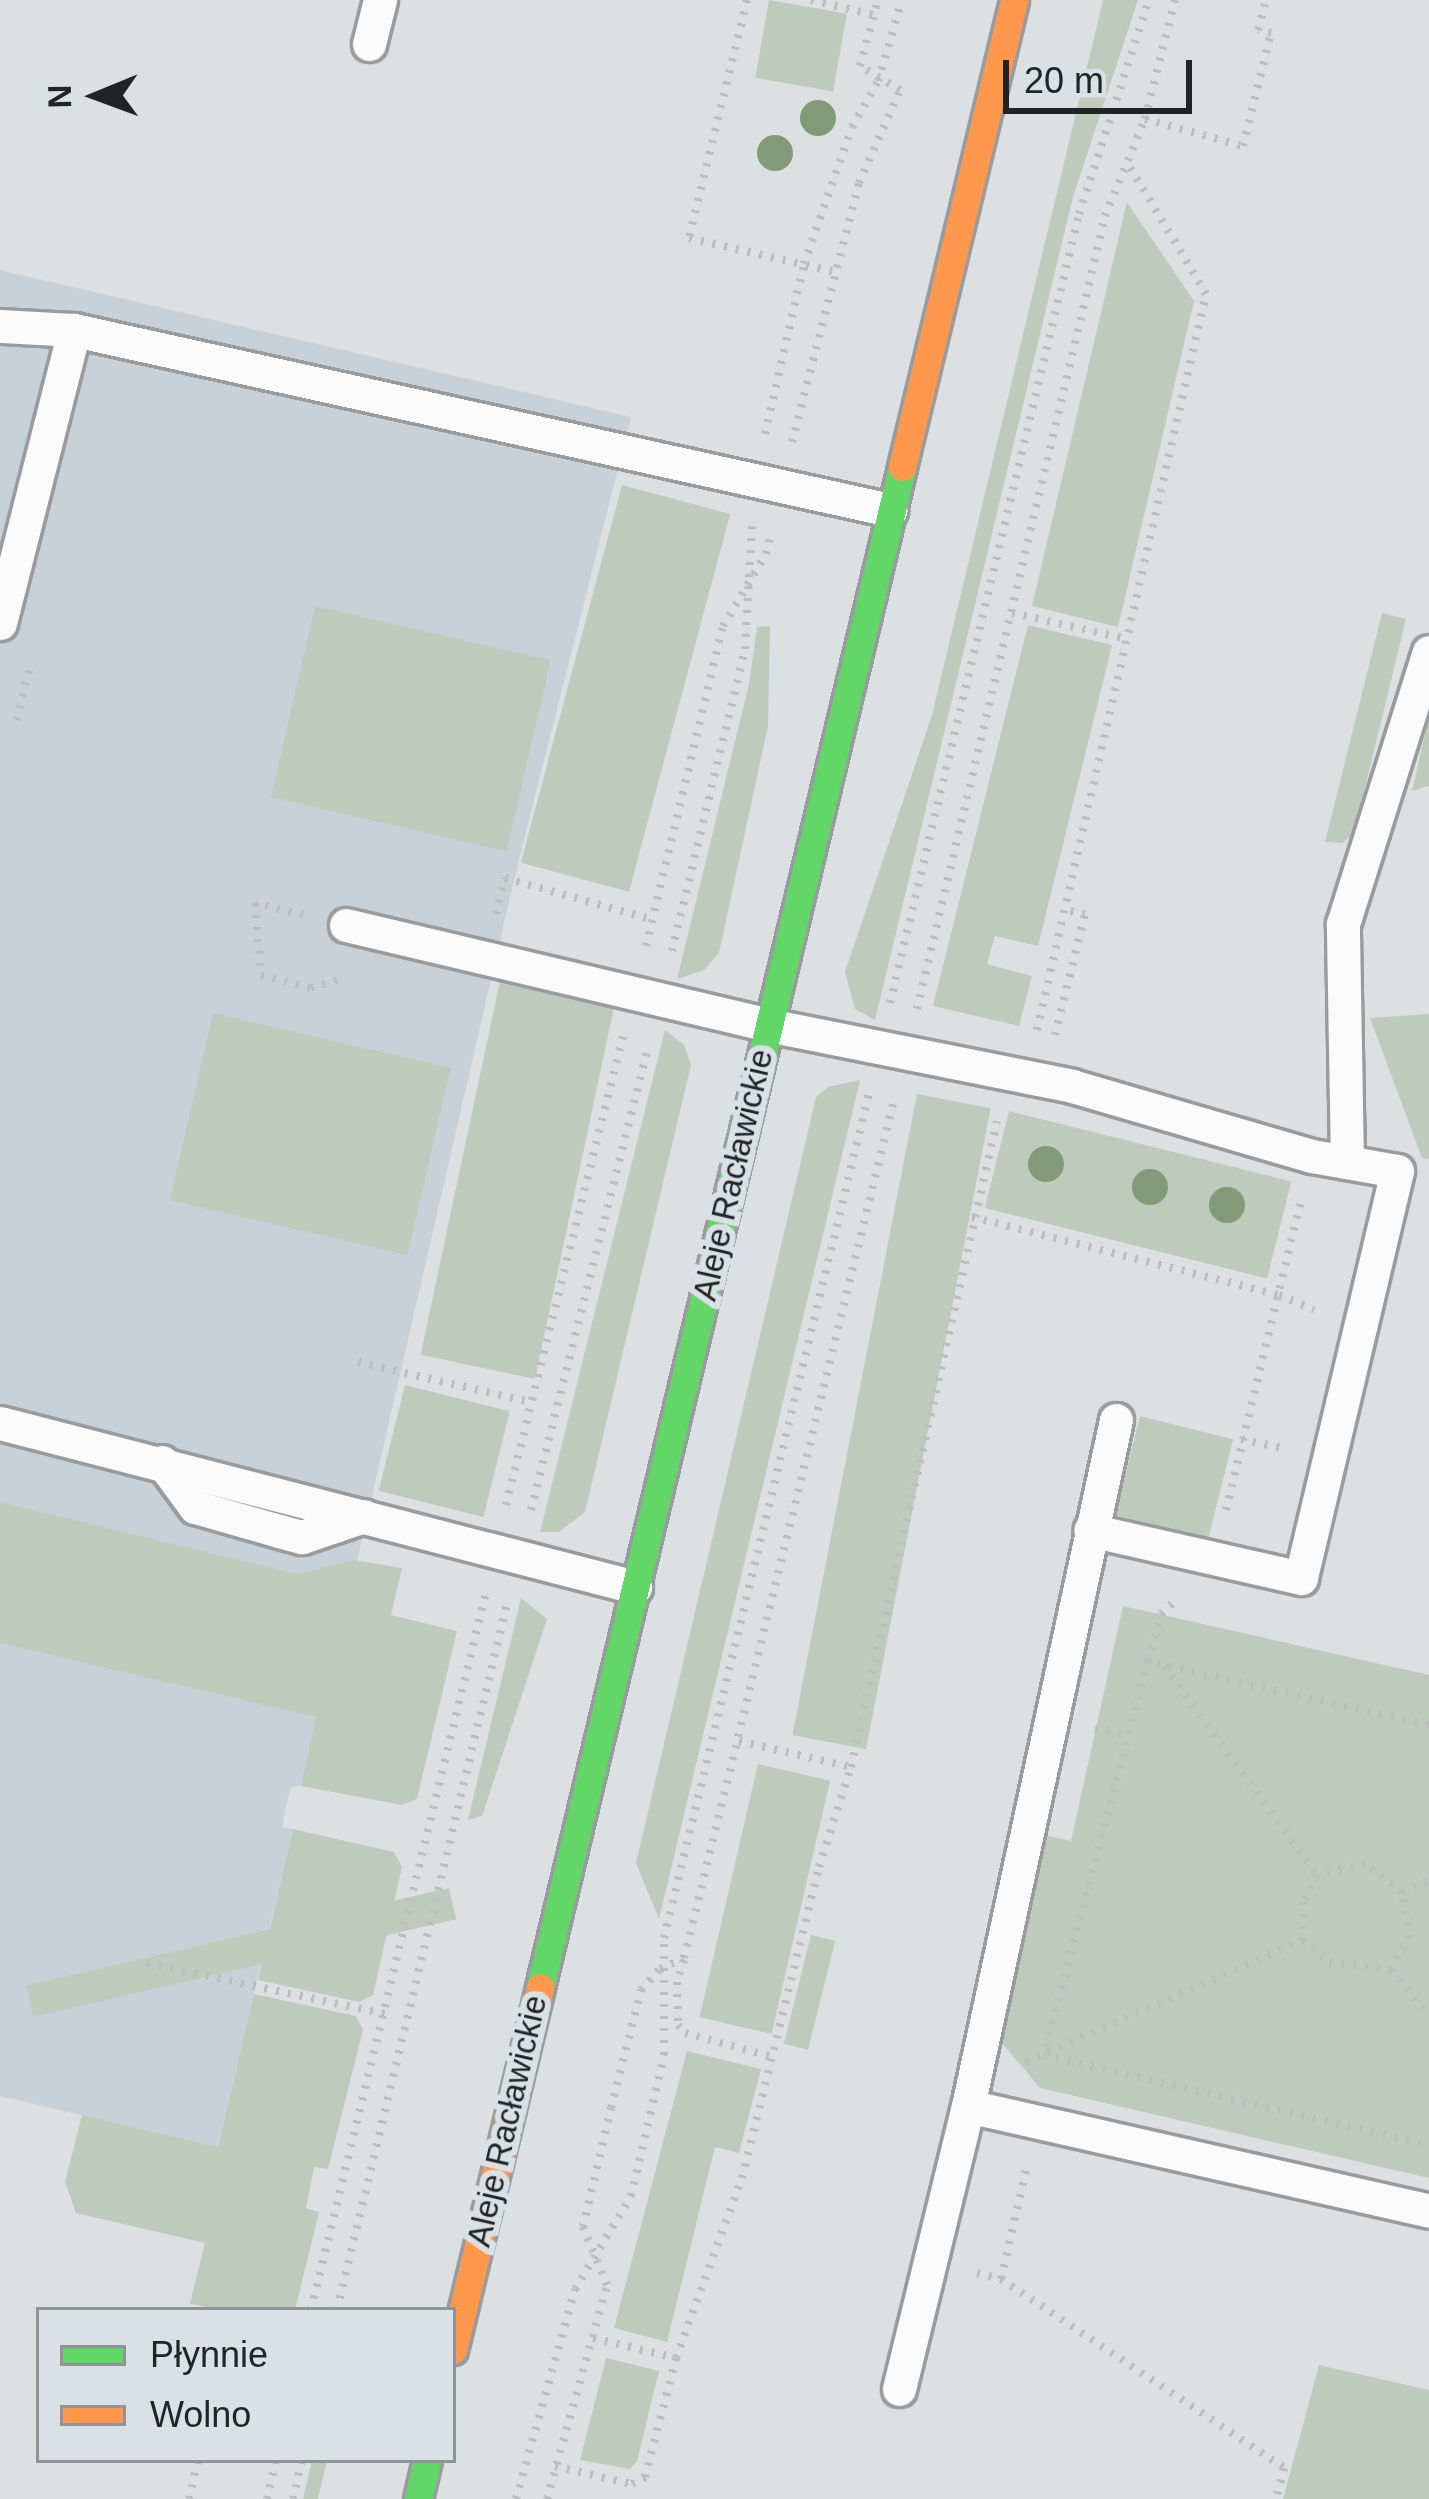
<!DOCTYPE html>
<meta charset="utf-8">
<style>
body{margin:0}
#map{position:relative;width:1429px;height:2499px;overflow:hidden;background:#dde0e2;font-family:Helvetica,sans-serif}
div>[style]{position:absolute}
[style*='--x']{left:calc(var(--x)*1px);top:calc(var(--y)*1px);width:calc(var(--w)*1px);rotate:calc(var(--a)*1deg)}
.built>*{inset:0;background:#c9d1d8}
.green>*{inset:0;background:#becbbc;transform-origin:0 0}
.path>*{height:8px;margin-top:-4px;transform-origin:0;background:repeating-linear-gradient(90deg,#bdbec0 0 3px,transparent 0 12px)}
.roads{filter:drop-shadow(3px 0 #999c9e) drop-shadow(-3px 0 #999c9e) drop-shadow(0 3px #999c9e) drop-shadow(0 -3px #999c9e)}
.lane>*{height:33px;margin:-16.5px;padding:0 16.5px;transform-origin:16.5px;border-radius:16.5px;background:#fafafb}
.fast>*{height:27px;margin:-13.5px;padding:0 13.5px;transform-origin:13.5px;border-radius:13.5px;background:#63d668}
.slow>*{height:27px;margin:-13.5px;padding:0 13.5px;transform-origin:13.5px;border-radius:13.5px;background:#ff974d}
.trees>*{width:36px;height:36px;margin:-18px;border-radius:50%;background:#829a78}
span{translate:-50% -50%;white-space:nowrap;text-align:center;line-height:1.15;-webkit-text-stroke:12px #dae0e5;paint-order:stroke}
.street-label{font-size:33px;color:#212325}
.legend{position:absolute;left:36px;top:2307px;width:420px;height:156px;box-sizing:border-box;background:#dae0e5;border:3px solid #909498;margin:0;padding:15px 21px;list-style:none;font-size:36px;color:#212325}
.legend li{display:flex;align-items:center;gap:24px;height:60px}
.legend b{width:60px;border:3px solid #909498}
.north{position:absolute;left:36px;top:36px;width:120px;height:120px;-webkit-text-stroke:9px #dae0e5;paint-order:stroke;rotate:269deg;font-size:33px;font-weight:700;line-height:48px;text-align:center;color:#212325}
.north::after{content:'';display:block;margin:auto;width:42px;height:54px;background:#212325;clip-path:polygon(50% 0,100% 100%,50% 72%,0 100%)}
.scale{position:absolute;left:1003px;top:60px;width:189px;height:54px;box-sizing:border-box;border:6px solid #212325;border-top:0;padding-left:15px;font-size:36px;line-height:42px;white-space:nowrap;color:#212325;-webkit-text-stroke:9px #dae0e5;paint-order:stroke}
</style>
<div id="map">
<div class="built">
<div style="clip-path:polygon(0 270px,631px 417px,514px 880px,319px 1726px,301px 1786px,291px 1787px,287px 1802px,282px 1827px,293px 1829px,218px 2147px,0 2096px)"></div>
</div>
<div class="green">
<div style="left:769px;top:0;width:79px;height:79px;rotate:10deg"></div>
<div style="clip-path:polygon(1103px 0,1138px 0,1073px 197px,875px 1020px,855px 1009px,845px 972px,932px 715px)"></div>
<div style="clip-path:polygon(1127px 202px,1194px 301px,1118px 627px,1032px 606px)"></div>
<div style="left:622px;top:485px;width:112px;height:391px;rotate:15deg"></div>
<div style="left:315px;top:606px;width:242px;height:196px;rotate:13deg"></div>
<div style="clip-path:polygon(1382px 613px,1406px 619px,1354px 833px,1343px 843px,1325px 842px)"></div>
<div style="clip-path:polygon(1028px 625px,1112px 645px,1038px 946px,995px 936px,987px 964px,1032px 976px,1019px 1026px,933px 1006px)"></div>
<div style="clip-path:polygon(770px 626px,768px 726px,719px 953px,704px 970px,677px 979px,749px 684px,757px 627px)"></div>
<div style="clip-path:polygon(1429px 717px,1429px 786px,1412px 791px)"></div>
<div style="left:500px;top:981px;width:117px;height:382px;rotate:12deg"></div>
<div style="left:213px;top:1013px;width:244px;height:192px;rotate:13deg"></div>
<div style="clip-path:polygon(1429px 1014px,1429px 1159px,1422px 1158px,1370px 1018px)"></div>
<div style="clip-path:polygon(665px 1030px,684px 1045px,691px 1065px,585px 1512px,559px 1532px,540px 1532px)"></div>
<div style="clip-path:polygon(860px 1080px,659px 1919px,636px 1863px,816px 1097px,828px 1087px)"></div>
<div style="left:917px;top:1094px;width:75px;height:653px;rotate:11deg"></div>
<div style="left:1009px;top:1111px;width:291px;height:100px;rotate:14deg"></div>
<div style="left:405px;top:1385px;width:108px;height:109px;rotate:14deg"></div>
<div style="left:1140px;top:1416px;width:96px;height:102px;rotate:14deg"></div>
<div style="clip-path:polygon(0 1502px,297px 1574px,354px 1560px,402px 1568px,391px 1615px,457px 1631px,417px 1799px,402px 1805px,301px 1786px,316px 1717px,0 1643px)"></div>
<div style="clip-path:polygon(521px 1598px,547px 1619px,482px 1816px,468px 1820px)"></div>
<div style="clip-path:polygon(1123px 1606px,1429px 1675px,1429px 2178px,1040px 2088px,997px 2037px,1040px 1834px,1071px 1841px)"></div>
<div style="left:758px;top:1764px;width:74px;height:260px;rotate:13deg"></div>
<div style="clip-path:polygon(293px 1829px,394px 1852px,402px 1867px,373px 1995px,359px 2002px,258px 1980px)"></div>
<div style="left:449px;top:1888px;width:32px;height:434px;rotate:77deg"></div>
<div style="left:811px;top:1935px;width:25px;height:112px;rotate:14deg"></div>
<div style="clip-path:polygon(254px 1994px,356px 2016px,363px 2030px,328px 2169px,314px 2167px,306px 2208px,319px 2212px,295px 2310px,222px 2310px,190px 2304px,205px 2243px,76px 2213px,65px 2182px,82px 2115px,218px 2147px)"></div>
<div style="clip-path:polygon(687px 2051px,761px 2069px,739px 2153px,715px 2147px,667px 2342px,614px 2328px)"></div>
<div style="clip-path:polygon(606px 2358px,659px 2371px,637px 2461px,630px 2469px,580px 2460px)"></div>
<div style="clip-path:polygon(1319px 2365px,1429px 2390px,1429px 2499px,1283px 2499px)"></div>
<div style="clip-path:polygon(312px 2460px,327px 2460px,318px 2499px,303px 2499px)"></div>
</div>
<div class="path">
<div style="--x:747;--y:0;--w:245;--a:103.7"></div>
<div style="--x:689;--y:238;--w:150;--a:13.1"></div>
<div style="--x:811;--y:0;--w:66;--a:13.2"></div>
<div style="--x:1145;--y:119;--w:102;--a:15.4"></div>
<div style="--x:1243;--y:146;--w:116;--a:-76.1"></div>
<div style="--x:1271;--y:33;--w:13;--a:-167"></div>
<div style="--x:1258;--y:30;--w:31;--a:-75"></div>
<div style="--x:765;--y:434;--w:174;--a:-77.1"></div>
<div style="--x:804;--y:264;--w:145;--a:-70.7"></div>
<div style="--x:852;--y:127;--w:53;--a:-60.5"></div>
<div style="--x:878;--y:81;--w:84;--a:-73.5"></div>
<div style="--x:792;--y:442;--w:268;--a:-75.5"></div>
<div style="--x:859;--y:183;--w:102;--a:-66.2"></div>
<div style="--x:900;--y:90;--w:47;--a:-149"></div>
<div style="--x:860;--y:66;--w:68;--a:-74.7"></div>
<div style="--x:1012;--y:613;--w:118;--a:12.7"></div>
<div style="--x:17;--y:720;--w:59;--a:-76.2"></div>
<div style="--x:496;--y:914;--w:37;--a:-76"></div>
<div style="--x:505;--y:878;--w:154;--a:15.8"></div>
<div style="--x:303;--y:915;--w:49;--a:-166"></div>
<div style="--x:255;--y:903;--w:72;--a:85.2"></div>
<div style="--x:261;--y:975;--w:52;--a:14.6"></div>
<div style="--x:311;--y:988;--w:34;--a:-17"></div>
<div style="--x:646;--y:946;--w:329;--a:-76.5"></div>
<div style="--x:723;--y:626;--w:84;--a:-59.2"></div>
<div style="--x:766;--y:554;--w:22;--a:-77"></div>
<div style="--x:672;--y:951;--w:311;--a:-76.4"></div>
<div style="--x:745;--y:649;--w:123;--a:-86.7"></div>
<div style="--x:890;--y:1003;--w:811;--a:-76.53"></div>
<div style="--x:1079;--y:214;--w:225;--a:-71.9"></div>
<div style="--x:917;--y:1009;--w:815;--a:-76.66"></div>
<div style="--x:1105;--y:216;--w:105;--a:-67.6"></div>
<div style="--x:1145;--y:119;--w:123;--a:-75.9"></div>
<div style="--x:1037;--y:1030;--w:755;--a:-77.07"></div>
<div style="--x:1206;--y:294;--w:148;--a:-120.9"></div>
<div style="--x:1055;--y:1035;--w:125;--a:-76.1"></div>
<div style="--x:1085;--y:914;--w:20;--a:-169"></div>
<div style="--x:972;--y:1217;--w:317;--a:14.3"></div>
<div style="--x:1279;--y:1295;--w:38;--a:23"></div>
<div style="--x:358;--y:1362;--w:177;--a:13.1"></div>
<div style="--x:1241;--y:1439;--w:46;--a:12.5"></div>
<div style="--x:506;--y:1505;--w:483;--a:-76"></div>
<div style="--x:531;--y:1510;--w:478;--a:-75.8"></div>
<div style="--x:1226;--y:1510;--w:315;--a:-76.4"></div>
<div style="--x:1148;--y:1661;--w:49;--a:-74.5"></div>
<div style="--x:1161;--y:1614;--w:22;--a:-43"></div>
<div style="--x:1164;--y:1666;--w:259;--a:53.8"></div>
<div style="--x:1429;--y:1725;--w:288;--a:-167.2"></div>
<div style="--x:1148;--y:1661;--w:407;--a:104.8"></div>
<div style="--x:1044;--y:2055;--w:395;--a:13.2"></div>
<div style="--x:1095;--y:1728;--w:35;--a:13"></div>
<div style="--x:739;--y:1741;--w:115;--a:13.1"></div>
<div style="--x:1402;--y:1892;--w:30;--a:-24"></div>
<div style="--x:684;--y:1960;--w:23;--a:108"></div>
<div style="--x:677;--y:1982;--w:43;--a:88.7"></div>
<div style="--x:678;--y:2025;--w:11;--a:49"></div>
<div style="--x:685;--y:2033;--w:90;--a:15.4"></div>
<div style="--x:147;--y:1963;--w:243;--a:12.1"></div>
<div style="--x:1391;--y:1970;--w:37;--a:-61"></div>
<div style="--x:1409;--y:1938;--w:47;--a:-98.7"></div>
<div style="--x:1402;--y:1892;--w:46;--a:-142.9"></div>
<div style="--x:1365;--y:1864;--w:49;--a:167.1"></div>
<div style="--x:1317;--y:1875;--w:30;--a:117"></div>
<div style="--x:1303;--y:1902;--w:38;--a:90"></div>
<div style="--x:1303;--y:1940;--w:34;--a:40"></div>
<div style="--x:1329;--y:1962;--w:63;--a:7.4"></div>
<div style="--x:1391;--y:1970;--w:59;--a:49.8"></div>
<div style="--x:1026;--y:2062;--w:303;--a:-23.8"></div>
<div style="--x:977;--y:2273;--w:25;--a:14"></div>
<div style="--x:1001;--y:2279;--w:116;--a:-77"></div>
<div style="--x:1001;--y:2279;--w:340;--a:33.7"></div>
<div style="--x:1284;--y:2468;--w:32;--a:104"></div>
<div style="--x:311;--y:2310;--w:735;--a:-76.3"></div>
<div style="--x:337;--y:2310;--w:730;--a:-76.46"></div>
<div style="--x:593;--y:2338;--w:85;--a:13.5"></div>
<div style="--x:555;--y:2466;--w:79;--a:13.2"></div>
<div style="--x:632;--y:2484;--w:15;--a:-28"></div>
<div style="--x:645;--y:2477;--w:123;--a:-75.4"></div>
<div style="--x:676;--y:2358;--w:192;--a:-69.9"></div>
<div style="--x:742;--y:2178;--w:320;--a:-76.1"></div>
<div style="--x:819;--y:1867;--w:105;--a:-72.3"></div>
<div style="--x:851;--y:1767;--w:662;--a:-77.26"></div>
<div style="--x:189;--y:2499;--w:40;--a:-77"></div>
<div style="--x:267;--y:2499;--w:40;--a:-77"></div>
<div style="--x:293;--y:2499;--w:40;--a:-77"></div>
<div style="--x:516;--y:2499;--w:218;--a:-74.3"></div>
<div style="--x:575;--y:2289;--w:109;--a:-58.9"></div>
<div style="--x:631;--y:2196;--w:145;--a:-76.8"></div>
<div style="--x:664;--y:2055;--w:117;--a:-90"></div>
<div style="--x:664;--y:1938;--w:870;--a:-76.36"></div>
<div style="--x:547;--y:2499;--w:222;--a:-74.3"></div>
<div style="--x:607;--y:2285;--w:63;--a:-112.5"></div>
<div style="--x:583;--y:2227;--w:122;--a:-76.8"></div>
<div style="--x:611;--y:2108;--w:122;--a:-75.7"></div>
<div style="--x:641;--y:1990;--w:28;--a:-48"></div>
<div style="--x:660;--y:1969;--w:26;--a:-25"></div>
<div style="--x:684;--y:1958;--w:883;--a:-76.25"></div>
</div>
<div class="roads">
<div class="lane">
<div style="--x:369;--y:44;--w:45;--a:-76"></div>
<div style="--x:0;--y:326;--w:74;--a:3.1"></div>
<div style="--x:74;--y:330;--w:836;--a:12.44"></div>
<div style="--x:0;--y:623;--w:302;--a:-75.8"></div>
<div style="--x:346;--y:925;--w:434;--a:13.3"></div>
<div style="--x:768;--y:1025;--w:310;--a:11.3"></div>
<div style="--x:1072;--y:1086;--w:250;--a:16.3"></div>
<div style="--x:1312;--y:1156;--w:86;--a:10"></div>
<div style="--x:1397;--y:1171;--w:418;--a:103.3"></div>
<div style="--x:1301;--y:1578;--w:216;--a:-167.2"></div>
<div style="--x:1347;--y:1162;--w:238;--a:-91"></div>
<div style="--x:1343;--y:924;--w:285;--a:-72.5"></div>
<div style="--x:1116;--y:1420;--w:702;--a:102.17"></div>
<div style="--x:968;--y:2106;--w:473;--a:12.8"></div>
<div style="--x:0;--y:1423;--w:656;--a:14.48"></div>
<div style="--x:162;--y:1462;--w:56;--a:53.7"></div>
<div style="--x:195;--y:1507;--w:87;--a:15.9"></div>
<div style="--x:279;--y:1531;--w:24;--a:15"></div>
<div style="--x:302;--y:1537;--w:65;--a:-18.7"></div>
<div style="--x:899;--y:2389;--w:291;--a:-76.3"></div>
</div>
<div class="fast">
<div style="--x:540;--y:1987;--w:1563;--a:-76.6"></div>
<div style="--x:418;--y:2499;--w:40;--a:-77"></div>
</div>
<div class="slow">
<div style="--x:902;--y:467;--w:480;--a:-76.5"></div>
<div style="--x:453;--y:2350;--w:373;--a:-76.5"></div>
</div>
</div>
<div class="trees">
<div style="left:818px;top:118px"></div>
<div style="left:775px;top:153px"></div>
<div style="left:1046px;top:1164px"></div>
<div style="left:1150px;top:1187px"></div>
<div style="left:1227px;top:1205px"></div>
</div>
<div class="street-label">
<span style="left:733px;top:1175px;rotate:-77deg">Aleje Racławickie</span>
<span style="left:507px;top:2121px;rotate:-77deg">Aleje Racławickie</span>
</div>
<ul class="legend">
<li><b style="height:15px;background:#63d668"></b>Płynnie</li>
<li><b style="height:15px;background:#ff974d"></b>Wolno</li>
</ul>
<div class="north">N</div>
<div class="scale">20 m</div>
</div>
